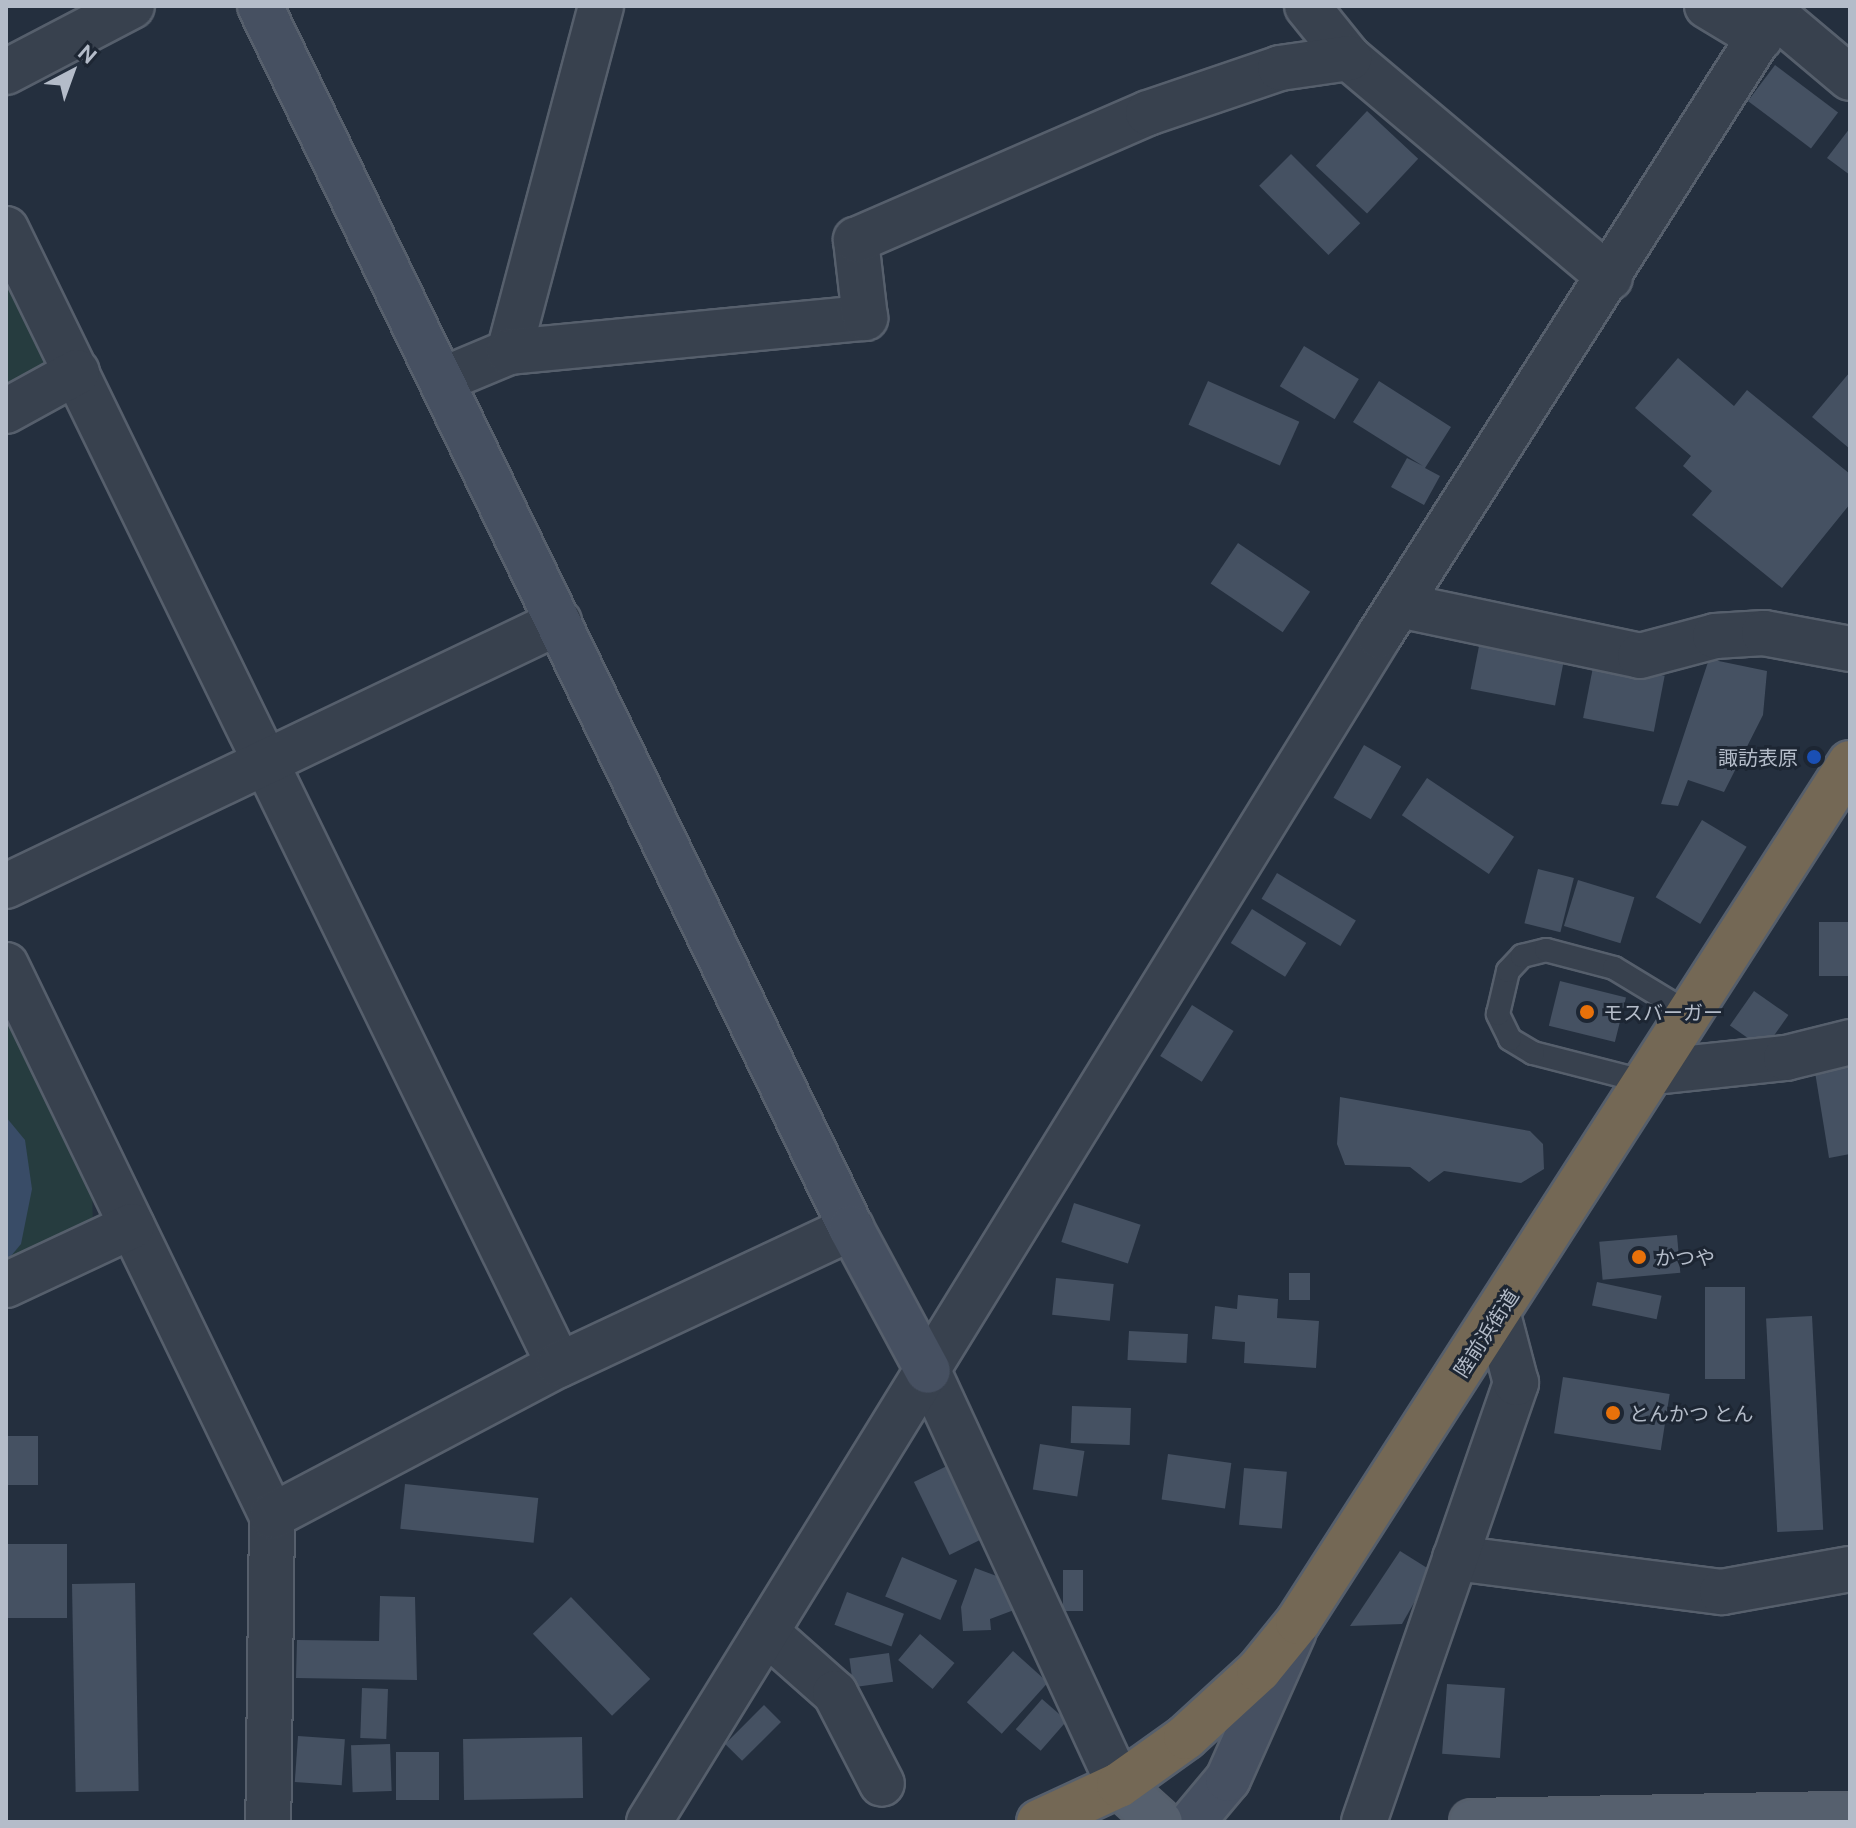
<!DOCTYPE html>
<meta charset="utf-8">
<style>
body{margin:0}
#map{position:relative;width:1856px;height:1828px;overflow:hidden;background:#242f3e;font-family:Ubuntu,"Noto Sans JP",sans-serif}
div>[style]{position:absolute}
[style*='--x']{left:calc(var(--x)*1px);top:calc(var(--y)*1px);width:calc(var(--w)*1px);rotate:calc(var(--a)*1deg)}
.green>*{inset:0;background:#263c3f}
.water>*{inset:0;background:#394c67}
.building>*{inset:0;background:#455162;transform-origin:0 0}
.roads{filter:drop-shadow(2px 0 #565f6c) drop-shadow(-2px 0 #565f6c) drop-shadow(0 2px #565f6c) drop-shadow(0 -2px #565f6c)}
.lane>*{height:22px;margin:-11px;padding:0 11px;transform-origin:11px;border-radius:11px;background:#38414e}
.street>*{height:44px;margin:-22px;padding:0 22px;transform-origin:22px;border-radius:22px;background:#38414e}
.secondary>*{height:44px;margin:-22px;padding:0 22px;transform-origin:22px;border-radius:22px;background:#465061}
.primary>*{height:44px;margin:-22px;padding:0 22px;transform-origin:22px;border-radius:22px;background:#56606e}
.highway>*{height:44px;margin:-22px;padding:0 22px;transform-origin:22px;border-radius:22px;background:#746855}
.dots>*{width:22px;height:22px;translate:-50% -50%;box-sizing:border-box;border:4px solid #1d2633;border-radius:50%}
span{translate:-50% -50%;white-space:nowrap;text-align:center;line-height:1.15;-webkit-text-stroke:6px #1d2633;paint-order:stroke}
.poi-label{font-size:20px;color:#b4bcc9}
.right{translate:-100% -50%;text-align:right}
.left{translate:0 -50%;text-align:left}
.street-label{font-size:20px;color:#b4bcc9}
.frame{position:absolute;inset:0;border:8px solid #b4bcc9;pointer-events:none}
.north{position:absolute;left:32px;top:32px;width:80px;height:80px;-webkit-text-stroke:6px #1d2633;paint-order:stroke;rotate:41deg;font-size:22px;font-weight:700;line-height:32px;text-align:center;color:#b4bcc9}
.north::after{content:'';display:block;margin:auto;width:28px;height:36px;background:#b4bcc9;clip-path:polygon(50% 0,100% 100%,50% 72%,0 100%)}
</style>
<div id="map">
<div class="green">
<div style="clip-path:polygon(6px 276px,52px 365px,6px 394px)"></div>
<div style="clip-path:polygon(6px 1003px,92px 1180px,93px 1230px,6px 1274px)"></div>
</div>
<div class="water">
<div style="clip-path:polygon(6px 1117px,25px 1140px,32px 1189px,21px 1244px,6px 1262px)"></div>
</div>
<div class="building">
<div style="left:1775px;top:65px;width:79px;height:45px;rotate:37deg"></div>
<div style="left:1367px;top:111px;width:70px;height:75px;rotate:43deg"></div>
<div style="clip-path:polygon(1850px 128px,1850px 175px,1827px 158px)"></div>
<div style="left:1291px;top:154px;width:98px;height:45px;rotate:45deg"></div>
<div style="left:1304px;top:346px;width:64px;height:47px;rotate:31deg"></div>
<div style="clip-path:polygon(1678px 358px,1734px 406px,1747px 390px,1850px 474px,1850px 504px,1782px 588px,1692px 515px,1712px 491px,1683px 466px,1691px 456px,1635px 408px)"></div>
<div style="clip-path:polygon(1850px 372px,1850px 449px,1812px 417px)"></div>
<div style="left:1208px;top:381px;width:100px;height:48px;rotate:24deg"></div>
<div style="clip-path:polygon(1379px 381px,1451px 427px,1425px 468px,1440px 476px,1424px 505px,1391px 487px,1407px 458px,1423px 466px,1353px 422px)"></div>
<div style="left:1238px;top:543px;width:87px;height:49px;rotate:34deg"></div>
<div style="left:1480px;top:641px;width:86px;height:49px;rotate:11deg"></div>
<div style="clip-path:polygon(1709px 659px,1767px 671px,1763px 715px,1724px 792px,1688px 780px,1678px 806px,1661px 804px)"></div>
<div style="left:1594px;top:662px;width:72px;height:57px;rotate:11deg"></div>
<div style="left:1364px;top:745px;width:43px;height:61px;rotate:30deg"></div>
<div style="left:1427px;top:778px;width:105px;height:45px;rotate:34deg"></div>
<div style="left:1702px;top:820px;width:52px;height:90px;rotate:31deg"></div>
<div style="left:1538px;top:869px;width:37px;height:56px;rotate:14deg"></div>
<div style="left:1277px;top:873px;width:92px;height:30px;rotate:31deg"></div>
<div style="left:1578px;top:880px;width:59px;height:48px;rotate:17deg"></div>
<div style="left:1252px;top:909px;width:64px;height:40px;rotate:32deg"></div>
<div style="left:1850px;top:922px;width:54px;height:31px;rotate:90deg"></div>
<div style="left:1560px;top:981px;width:68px;height:46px;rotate:14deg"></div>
<div style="left:1754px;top:991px;width:42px;height:42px;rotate:35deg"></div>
<div style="left:1192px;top:1005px;width:49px;height:60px;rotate:32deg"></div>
<div style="clip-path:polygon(1850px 1061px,1850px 1154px,1829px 1158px,1814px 1066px)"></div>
<div style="clip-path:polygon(1340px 1097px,1530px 1131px,1543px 1144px,1544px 1169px,1521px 1183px,1444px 1171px,1429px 1182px,1410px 1167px,1345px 1165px,1337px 1144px)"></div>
<div style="left:1074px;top:1203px;width:70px;height:41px;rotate:18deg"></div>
<div style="left:1677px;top:1235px;width:38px;height:78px;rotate:85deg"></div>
<div style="left:1289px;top:1273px;width:21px;height:27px"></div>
<div style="left:1056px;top:1278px;width:58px;height:37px;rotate:6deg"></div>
<div style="left:1597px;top:1282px;width:66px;height:24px;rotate:12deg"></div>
<div style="left:1705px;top:1287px;width:40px;height:92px"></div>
<div style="clip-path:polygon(1238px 1295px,1278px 1299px,1277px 1318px,1319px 1321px,1316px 1368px,1244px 1363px,1245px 1342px,1212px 1339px,1215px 1306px,1237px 1309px)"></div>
<div style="left:1812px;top:1316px;width:214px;height:46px;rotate:87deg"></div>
<div style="left:1129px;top:1331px;width:59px;height:29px;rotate:3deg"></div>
<div style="left:1563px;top:1377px;width:108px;height:57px;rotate:9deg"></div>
<div style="left:1072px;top:1406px;width:59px;height:37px;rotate:2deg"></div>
<div style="left:6px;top:1436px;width:32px;height:49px"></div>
<div style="left:1040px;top:1444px;width:45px;height:46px;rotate:9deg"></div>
<div style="left:1168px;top:1454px;width:64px;height:46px;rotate:8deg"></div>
<div style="left:949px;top:1465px;width:81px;height:39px;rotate:64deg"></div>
<div style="left:1244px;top:1468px;width:43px;height:57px;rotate:5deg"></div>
<div style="left:405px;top:1484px;width:134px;height:45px;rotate:6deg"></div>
<div style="left:6px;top:1544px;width:61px;height:74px"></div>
<div style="clip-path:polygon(1400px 1551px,1432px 1571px,1402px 1624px,1350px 1626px)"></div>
<div style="left:902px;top:1557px;width:60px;height:43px;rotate:23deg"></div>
<div style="clip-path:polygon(975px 1568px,1002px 1578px,1014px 1610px,990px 1619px,991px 1630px,963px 1631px,961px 1607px)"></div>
<div style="left:1063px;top:1570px;width:20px;height:41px"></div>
<div style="left:135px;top:1583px;width:208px;height:63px;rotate:89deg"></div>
<div style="left:847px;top:1592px;width:61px;height:35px;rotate:21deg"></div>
<div style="clip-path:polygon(380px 1596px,415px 1597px,417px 1680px,296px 1678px,297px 1640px,379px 1641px)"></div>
<div style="left:571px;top:1597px;width:114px;height:53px;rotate:46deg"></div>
<div style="left:920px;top:1634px;width:45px;height:34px;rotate:40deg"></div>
<div style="left:1013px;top:1651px;width:47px;height:69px;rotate:42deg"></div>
<div style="left:889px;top:1653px;width:29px;height:40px;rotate:82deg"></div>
<div style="left:1447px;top:1684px;width:58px;height:70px;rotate:4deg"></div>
<div style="left:362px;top:1688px;width:26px;height:50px;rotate:2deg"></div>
<div style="left:1042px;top:1699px;width:33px;height:40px;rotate:41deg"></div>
<div style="left:764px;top:1705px;width:24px;height:55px;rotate:45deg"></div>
<div style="left:298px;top:1736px;width:47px;height:46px;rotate:4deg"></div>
<div style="left:582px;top:1737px;width:61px;height:119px;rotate:89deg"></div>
<div style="left:390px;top:1744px;width:47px;height:39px;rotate:88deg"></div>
<div style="left:396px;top:1752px;width:43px;height:48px"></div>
</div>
<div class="roads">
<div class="lane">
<div style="--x:1646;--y:1082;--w:117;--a:-165.6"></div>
<div style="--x:1533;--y:1053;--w:27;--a:-149"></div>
<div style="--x:1510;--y:1039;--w:28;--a:-116"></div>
<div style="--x:1498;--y:1014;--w:44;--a:-76.9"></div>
<div style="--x:1508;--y:971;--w:21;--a:-47"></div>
<div style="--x:1522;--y:956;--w:25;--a:-14"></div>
<div style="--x:1546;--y:950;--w:70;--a:14.8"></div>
<div style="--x:1614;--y:968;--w:89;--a:31.2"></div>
</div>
<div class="street">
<div style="--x:1307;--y:6;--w:67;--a:51.1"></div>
<div style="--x:1349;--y:58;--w:341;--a:40.1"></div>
<div style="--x:1707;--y:6;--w:62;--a:31.1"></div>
<div style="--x:1774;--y:14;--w:99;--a:40.1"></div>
<div style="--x:6;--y:72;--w:142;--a:-27.6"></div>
<div style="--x:6;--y:229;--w:1263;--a:64.04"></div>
<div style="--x:509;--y:352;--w:358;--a:-75.1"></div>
<div style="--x:442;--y:380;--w:73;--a:-22.7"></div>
<div style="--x:509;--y:352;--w:358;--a:-5.5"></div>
<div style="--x:865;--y:318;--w:79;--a:-96.6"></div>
<div style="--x:856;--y:240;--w:318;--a:-23.5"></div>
<div style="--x:1148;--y:113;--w:139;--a:-18.8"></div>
<div style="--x:1280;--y:68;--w:70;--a:-8.2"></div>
<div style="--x:6;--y:411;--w:81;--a:-28.8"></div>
<div style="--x:1399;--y:605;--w:246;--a:11.9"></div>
<div style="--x:1640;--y:656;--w:78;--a:-14.9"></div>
<div style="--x:1715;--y:636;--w:49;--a:-3.5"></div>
<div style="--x:1764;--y:633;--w:87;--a:10.5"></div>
<div style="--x:6;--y:886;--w:613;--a:-25.52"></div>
<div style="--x:6;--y:965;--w:612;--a:64.23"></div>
<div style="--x:272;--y:1516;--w:306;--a:90.7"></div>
<div style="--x:1653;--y:1072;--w:134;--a:-6"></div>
<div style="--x:1786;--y:1058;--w:66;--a:-14"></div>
<div style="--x:6;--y:1285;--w:139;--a:-25.1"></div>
<div style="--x:928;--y:1371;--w:456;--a:65.2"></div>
<div style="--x:272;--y:1516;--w:324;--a:-27.8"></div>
<div style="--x:559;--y:1365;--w:323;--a:-25.1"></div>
<div style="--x:1455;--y:1558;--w:269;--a:7.3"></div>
<div style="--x:1722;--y:1592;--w:130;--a:-10.2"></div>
<div style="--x:766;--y:1632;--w:92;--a:41.5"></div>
<div style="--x:835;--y:1693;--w:102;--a:62.7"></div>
<div style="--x:649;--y:1822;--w:1393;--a:-58.39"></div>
<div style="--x:1379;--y:636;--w:746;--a:-57.59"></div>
<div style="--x:1364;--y:1822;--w:465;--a:-70.9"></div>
<div style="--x:1516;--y:1383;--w:70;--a:-104.8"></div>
</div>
<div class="secondary">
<div style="--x:260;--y:6;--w:1357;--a:64.19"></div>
<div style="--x:851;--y:1228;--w:162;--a:61.7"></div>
<div style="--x:1192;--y:1822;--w:56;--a:-50.1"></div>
<div style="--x:1228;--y:1779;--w:162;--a:-66"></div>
</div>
<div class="primary">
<div style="--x:1119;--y:1785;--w:55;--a:42.1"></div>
<div style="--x:1472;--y:1822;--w:378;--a:-1.1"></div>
</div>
<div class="highway">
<div style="--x:1039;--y:1822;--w:88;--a:-24.8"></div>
<div style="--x:1119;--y:1785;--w:82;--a:-35.6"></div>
<div style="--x:1186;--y:1737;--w:99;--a:-42.5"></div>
<div style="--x:1259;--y:1670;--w:62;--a:-50.9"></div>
<div style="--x:1298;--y:1622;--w:1021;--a:-57.27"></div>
</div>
</div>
<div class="dots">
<div style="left:1814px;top:757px;background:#1a4fb4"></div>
<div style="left:1587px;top:1012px;background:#e8710a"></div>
<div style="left:1639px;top:1257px;background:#e8710a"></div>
<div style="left:1613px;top:1413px;background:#e8710a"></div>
</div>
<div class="poi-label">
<span class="right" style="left:1798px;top:757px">諏訪表原</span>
<span class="left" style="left:1603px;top:1012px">モスバーガー</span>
<span class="left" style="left:1655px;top:1257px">かつや</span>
<span class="left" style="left:1629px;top:1413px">とんかつ とん</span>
</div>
<div class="street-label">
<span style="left:1486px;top:1333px;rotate:-57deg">陸前浜街道</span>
</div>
<div class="frame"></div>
<div class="north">N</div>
</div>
